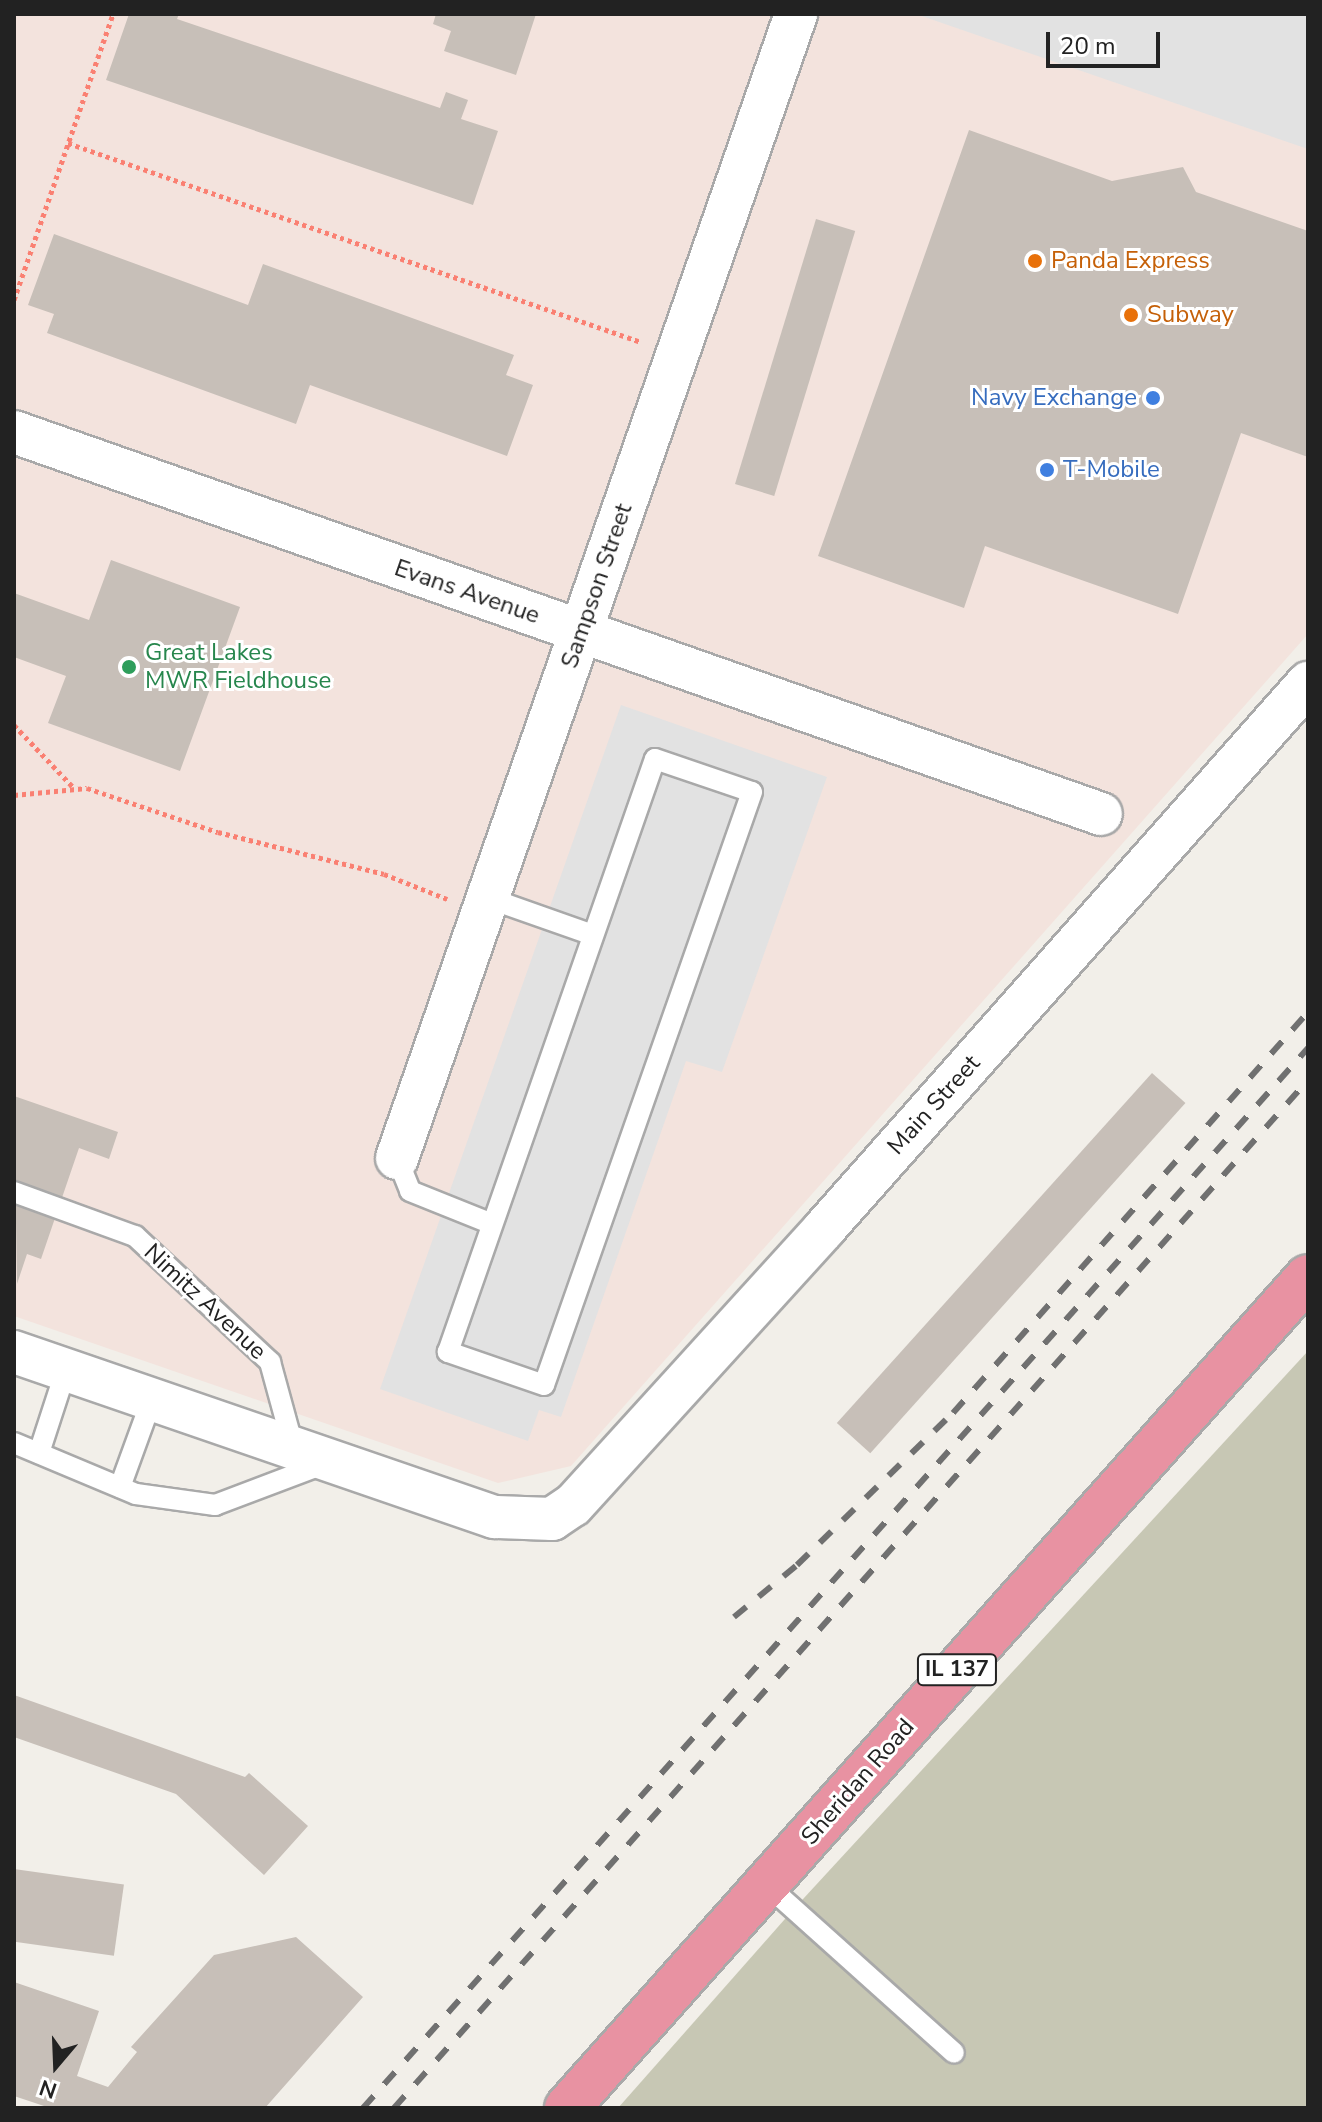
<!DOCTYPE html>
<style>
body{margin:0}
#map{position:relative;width:1322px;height:2122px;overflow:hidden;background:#f2efe9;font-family:"Nunito Sans",sans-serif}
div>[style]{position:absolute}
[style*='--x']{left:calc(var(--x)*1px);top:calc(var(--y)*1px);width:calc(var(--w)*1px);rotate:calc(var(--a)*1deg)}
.military>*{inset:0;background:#f3e3dd}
.construction>*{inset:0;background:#c7c7b4}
.parking>*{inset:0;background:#e2e2e2}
.building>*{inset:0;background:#c7bfb8;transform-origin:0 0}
.path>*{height:5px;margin-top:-2.5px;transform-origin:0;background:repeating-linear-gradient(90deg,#fa8072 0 4px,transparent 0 8px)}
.roads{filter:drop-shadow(2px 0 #a9a9a9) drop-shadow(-2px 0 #a9a9a9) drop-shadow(0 2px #a9a9a9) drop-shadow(0 -2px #a9a9a9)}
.lane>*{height:20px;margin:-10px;padding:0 10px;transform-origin:10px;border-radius:10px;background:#fff}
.street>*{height:42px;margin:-21px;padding:0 21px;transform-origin:21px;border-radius:21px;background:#fff}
.highway>*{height:44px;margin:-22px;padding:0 22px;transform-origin:22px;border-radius:22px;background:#e892a2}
.rail>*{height:6px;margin-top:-3px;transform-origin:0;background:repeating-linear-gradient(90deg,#707070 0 16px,transparent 0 32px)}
.dots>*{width:22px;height:22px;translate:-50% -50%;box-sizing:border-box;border:4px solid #fff;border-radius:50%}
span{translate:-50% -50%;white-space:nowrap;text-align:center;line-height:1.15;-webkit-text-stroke:6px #fff;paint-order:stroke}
.shield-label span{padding:2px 6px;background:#fff;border:2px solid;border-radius:6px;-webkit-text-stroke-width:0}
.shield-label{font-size:22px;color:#222;font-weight:700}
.food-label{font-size:24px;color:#c56008}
.left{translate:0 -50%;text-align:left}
.shop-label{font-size:24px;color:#366cbe}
.right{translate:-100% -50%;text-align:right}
.street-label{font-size:24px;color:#222}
.leisure-label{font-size:24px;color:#27864d}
.frame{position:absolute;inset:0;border:16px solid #222;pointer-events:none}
.north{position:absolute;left:16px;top:2026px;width:80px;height:80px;-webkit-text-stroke:6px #fff;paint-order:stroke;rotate:199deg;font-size:22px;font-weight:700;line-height:32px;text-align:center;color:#222}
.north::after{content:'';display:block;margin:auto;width:28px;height:36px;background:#222;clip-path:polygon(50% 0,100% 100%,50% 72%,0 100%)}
.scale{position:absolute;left:1046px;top:32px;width:114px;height:36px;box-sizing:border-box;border:4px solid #222;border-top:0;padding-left:10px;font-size:24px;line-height:28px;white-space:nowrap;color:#222;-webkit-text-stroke:6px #fff;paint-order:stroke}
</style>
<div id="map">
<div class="military">
<div style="clip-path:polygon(14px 14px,1308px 14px,1308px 634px,571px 1466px,498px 1483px,14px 1316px)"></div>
</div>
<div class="construction">
<div style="clip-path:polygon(1308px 1351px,1308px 2108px,618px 2108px,792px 1911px)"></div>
</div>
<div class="parking">
<div style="clip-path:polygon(916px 14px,1308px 14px,1308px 149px)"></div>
<div style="clip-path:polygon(621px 705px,827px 777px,722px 1072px,686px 1061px,561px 1417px,539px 1410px,528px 1441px,380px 1389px)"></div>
</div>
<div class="building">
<div style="clip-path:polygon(129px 14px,179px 14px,177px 19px,440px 108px,446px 92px,468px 100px,461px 119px,498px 131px,473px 205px,106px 80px)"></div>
<div style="clip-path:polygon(436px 14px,536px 14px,516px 75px,444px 51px,451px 31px,433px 24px)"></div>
<div style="clip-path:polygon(969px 130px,1112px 181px,1183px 167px,1196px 192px,1308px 231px,1308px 457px,1241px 433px,1178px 614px,985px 546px,964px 608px,818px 556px)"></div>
<div style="left:816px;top:219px;width:41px;height:277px;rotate:17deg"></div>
<div style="clip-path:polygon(54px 234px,248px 305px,263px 264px,514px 355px,506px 375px,533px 385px,507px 456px,310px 385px,296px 424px,47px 333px,54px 314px,28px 305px)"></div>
<div style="clip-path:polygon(111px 560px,240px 607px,180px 771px,48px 723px,66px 676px,14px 657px,14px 593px,89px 620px)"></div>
<div style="left:1152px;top:1073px;width:45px;height:471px;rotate:42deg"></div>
<div style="clip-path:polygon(14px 1096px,118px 1132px,109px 1159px,79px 1148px,41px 1259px,27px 1254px,17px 1284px)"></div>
<div style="clip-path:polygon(14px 1695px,245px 1777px,249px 1773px,308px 1826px,264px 1875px,176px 1794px,14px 1737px)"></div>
<div style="left:14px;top:1869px;width:111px;height:72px;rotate:8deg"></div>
<div style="clip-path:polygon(296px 1937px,363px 1997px,265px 2108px,50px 2108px,14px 2096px,14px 1982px,99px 2011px,77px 2076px,108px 2087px,137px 2052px,131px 2047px,214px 1955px)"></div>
</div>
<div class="path">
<div style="--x:68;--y:143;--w:607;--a:19.15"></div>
<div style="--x:14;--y:300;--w:303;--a:-70.9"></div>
<div style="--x:14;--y:725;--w:87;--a:46.4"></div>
<div style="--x:14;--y:795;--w:73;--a:-5.5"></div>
<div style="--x:87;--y:788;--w:138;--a:18.6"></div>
<div style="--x:218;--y:832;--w:171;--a:14.2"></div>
<div style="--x:384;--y:874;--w:68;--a:21.6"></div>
</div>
<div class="roads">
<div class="lane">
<div style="--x:655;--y:759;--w:102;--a:18.8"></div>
<div style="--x:752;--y:792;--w:628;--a:109.33"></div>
<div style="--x:544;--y:1385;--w:102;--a:-161"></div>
<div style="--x:448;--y:1352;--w:628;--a:-70.76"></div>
<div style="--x:488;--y:898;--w:111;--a:19.4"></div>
<div style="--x:397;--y:1158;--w:35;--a:68"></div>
<div style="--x:410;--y:1191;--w:88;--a:21.9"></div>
<div style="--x:14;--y:1192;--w:129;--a:20"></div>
<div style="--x:135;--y:1236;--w:185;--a:43"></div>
<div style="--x:270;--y:1362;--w:87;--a:74.7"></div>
<div style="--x:14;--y:1443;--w:132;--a:22.7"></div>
<div style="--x:136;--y:1494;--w:80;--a:7.9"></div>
<div style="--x:215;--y:1505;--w:119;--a:-20.7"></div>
<div style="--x:39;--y:1453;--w:87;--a:-72"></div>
<div style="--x:120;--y:1487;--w:94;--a:-70"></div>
<div style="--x:767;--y:1885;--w:251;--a:41.9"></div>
</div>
<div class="street">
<div style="--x:14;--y:432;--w:1152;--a:19.36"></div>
<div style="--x:397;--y:1158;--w:1212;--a:-70.77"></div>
<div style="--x:14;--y:1352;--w:508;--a:18.97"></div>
<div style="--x:494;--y:1517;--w:58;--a:2"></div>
<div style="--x:552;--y:1519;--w:25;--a:-34"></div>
<div style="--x:573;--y:1505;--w:373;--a:-47.7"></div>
<div style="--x:824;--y:1229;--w:730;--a:-48.44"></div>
</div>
<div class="highway">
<div style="--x:567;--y:2108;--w:1113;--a:-48.28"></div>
</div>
</div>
<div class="rail">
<div style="--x:734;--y:1617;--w:82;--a:-39.5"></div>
<div style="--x:797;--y:1565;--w:218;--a:-44.3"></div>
<div style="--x:953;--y:1413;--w:536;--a:-48.48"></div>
<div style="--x:363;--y:2108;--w:1420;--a:-48.28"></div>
<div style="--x:394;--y:2108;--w:1376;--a:-48.36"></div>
</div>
<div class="dots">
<div style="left:1035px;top:261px;background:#e8710a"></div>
<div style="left:1131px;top:315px;background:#e8710a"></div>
<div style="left:1153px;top:398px;background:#3f7fe0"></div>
<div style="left:1047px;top:470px;background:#3f7fe0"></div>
<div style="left:129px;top:667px;background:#2e9e5b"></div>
</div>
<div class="shield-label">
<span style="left:957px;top:1670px">IL 137</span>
</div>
<div class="food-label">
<span class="left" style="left:1051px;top:261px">Panda Express</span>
<span class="left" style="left:1147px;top:315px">Subway</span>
</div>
<div class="shop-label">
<span class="right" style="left:1137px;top:398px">Navy Exchange</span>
<span class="left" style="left:1063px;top:470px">T-Mobile</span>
</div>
<div class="street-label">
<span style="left:597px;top:586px;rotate:-71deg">Sampson Street</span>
<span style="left:467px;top:592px;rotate:19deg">Evans Avenue</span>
<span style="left:934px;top:1105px;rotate:-48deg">Main Street</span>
<span style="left:205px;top:1302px;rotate:43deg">Nimitz Avenue</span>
<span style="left:858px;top:1782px;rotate:-49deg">Sheridan Road</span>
</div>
<div class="leisure-label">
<span class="left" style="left:145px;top:667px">Great Lakes<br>MWR Fieldhouse</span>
</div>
<div class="frame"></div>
<div class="north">N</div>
<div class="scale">20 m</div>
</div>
